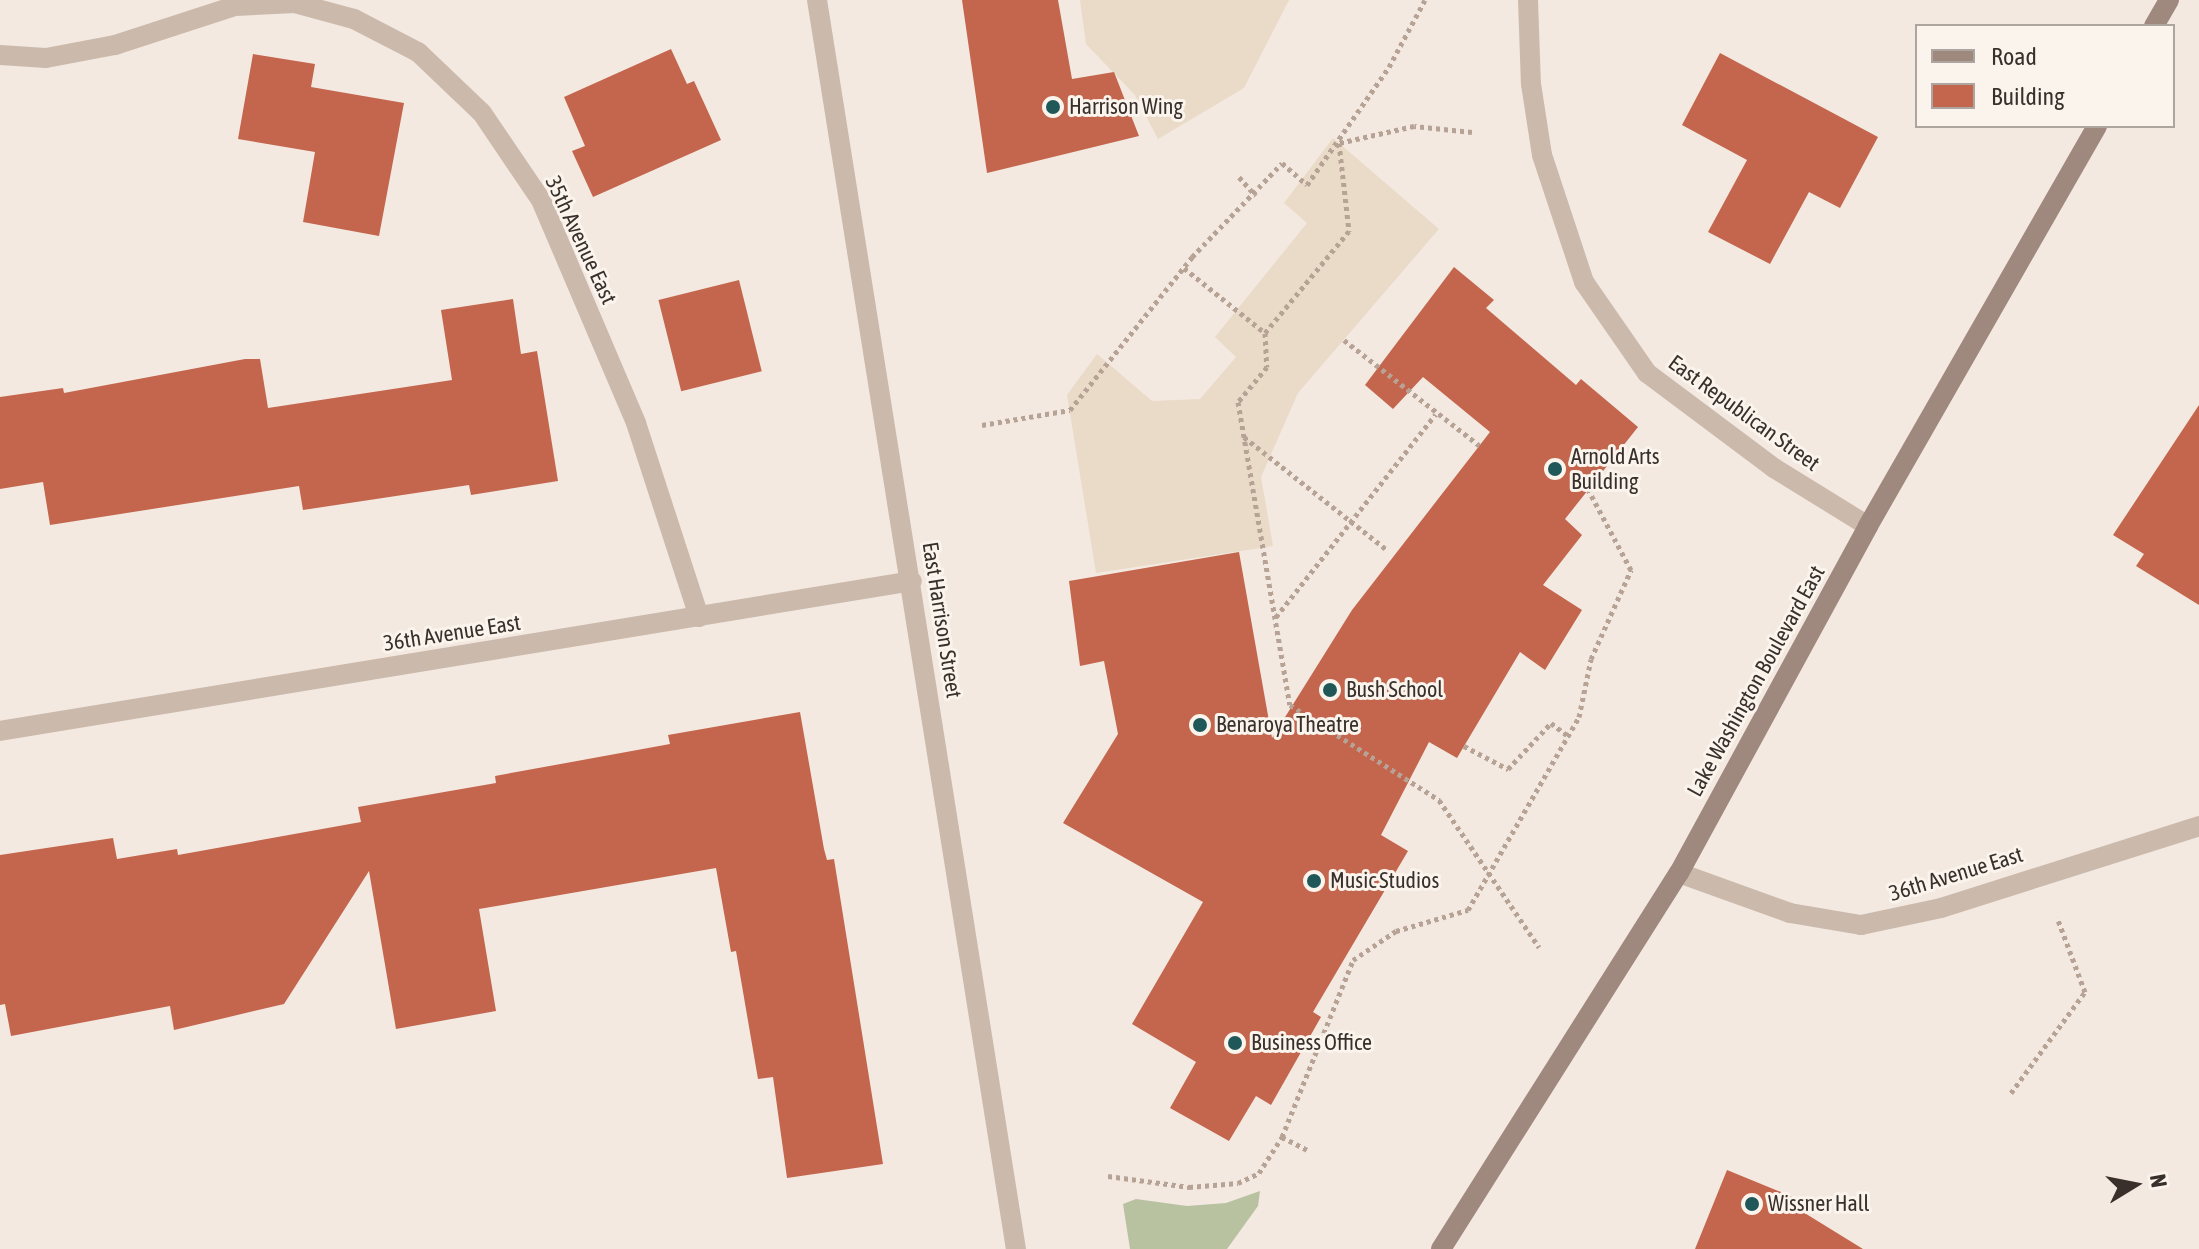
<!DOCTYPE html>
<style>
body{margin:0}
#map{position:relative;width:2199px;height:1249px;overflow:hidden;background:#f3e9e0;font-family:"Asap Condensed",sans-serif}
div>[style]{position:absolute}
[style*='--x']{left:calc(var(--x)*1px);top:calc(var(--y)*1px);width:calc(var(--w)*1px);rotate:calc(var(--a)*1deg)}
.green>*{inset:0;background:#b8c2a0}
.plaza>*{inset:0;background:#eadac8}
.building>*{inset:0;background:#c3664d;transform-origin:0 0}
.path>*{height:5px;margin-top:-2.5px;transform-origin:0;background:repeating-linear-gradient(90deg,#b7a396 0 4px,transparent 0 8px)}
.minor>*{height:20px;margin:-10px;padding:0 10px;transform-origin:10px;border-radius:10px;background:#cbb9ac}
.secondary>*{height:20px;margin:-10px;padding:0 10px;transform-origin:10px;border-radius:10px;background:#9f887d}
.dots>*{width:22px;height:22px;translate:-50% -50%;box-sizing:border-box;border:4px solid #faf4ed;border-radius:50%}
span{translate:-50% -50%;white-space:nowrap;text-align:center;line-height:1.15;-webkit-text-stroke:6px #faf4ed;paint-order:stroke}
.poi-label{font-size:22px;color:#392f2b}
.left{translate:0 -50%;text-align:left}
.street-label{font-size:22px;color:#392f2b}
.legend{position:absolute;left:1915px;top:24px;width:260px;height:104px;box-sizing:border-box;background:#faf4ed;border:2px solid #ada59f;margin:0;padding:10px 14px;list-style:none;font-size:24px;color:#392f2b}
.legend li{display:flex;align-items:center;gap:16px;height:40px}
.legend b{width:40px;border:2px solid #ada59f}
.north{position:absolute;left:2095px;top:1145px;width:80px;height:80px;-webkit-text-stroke:6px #faf4ed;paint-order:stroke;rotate:80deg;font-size:22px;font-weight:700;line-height:32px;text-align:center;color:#392f2b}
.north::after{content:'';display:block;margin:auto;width:28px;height:36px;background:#392f2b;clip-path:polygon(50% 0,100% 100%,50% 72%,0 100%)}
</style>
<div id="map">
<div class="green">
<div style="clip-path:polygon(1260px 1191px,1258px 1206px,1227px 1249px,1130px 1249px,1123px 1204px,1136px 1199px,1187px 1206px,1226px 1203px)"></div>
</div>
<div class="plaza">
<div style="clip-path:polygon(1080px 0,1289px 0,1244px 88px,1158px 139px,1135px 95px,1086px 44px)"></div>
<div style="clip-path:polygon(1333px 138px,1439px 229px,1298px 393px,1261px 477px,1273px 546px,1096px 573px,1067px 395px,1097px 354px,1152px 401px,1200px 399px,1236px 357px,1215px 337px,1307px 223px,1284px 203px)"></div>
</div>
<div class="building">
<div style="clip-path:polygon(962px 0,1058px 0,1072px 79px,1114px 72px,1139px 136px,987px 173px)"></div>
<div style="clip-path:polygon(671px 49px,687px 84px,694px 81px,721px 140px,593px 197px,572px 151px,585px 146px,564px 97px)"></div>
<div style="clip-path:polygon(1720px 53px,1878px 137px,1840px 208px,1809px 192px,1770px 264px,1708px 232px,1747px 160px,1682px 125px)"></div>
<div style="clip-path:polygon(253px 54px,315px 64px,311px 87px,404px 103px,379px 236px,303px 222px,315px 152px,238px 139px)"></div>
<div style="clip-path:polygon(1454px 267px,1494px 300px,1486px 308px,1576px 385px,1581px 379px,1638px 427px,1565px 519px,1582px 535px,1543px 585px,1582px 610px,1545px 670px,1520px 652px,1457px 758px,1429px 742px,1381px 835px,1408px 851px,1313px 1012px,1321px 1017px,1271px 1105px,1256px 1096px,1229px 1141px,1170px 1108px,1196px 1062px,1132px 1024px,1203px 902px,1063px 823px,1118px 734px,1104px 661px,1080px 666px,1069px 581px,1239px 552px,1272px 738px,1352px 610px,1490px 432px,1423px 377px,1393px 409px,1365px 385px)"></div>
<div style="left:739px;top:280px;width:94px;height:83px;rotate:76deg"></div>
<div style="clip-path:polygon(513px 299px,521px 354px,537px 351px,558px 481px,471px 495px,469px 485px,303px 510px,299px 486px,50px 525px,43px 482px,0 489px,0 397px,63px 388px,64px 393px,245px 359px,260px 359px,268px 408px,452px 380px,441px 310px)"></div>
<div style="clip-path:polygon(2199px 405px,2199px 605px,2136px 566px,2144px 554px,2113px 535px)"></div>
<div style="clip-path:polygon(800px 712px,824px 849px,827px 860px,834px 859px,883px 1164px,787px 1178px,773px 1077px,758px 1079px,736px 951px,731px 952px,716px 868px,479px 909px,496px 1011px,396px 1029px,369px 871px,284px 1004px,174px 1030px,170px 1006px,11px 1036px,5px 1004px,0 1005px,0 855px,113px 838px,117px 859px,177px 849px,178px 855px,361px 822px,358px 807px,496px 783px,495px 776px,670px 744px,668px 735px)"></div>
<div style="clip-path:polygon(1727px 1170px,1793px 1197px,1790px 1204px,1863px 1249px,1695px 1249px)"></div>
</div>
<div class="path">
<div style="--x:1472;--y:132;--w:58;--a:-174.1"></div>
<div style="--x:1414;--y:126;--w:77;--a:167.2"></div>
<div style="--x:1339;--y:143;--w:89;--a:83.5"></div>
<div style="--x:1349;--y:231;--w:132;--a:129.5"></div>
<div style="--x:1265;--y:333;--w:34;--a:87"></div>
<div style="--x:1267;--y:367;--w:45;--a:129.6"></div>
<div style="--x:1238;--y:402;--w:307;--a:80.3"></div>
<div style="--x:1290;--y:705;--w:177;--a:32.5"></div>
<div style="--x:1439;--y:800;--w:178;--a:55.8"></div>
<div style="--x:1239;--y:177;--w:25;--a:48"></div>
<div style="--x:1184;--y:268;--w:104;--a:38.7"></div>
<div style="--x:1344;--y:340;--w:172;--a:37.9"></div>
<div style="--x:982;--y:425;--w:89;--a:-9.7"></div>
<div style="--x:1070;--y:410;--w:196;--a:-51.4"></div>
<div style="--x:1192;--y:257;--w:130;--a:-46.2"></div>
<div style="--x:1282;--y:163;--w:33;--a:41"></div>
<div style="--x:1307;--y:185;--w:144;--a:-55.2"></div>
<div style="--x:1389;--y:67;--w:76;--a:-61.8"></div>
<div style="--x:1244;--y:437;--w:182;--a:38.3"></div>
<div style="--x:1276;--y:617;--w:258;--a:-51.8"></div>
<div style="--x:1464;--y:746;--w:50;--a:27.6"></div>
<div style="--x:1508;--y:769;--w:63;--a:-46.9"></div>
<div style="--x:1551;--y:723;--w:21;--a:37"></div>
<div style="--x:2011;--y:1093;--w:125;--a:-53.8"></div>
<div style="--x:2085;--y:992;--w:80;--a:-110.5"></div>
<div style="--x:1282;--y:1137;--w:28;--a:27"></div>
<div style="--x:1108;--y:1176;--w:82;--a:7.7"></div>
<div style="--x:1189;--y:1187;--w:49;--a:-4.7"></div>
<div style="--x:1238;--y:1183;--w:23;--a:-25"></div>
<div style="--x:1259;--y:1173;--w:43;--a:-57.4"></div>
<div style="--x:1282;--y:1137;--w:191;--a:-68.1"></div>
<div style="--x:1353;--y:960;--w:52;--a:-34"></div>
<div style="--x:1396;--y:931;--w:75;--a:-16.3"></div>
<div style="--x:1468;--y:910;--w:223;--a:-60.1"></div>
<div style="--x:1579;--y:717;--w:59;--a:-78.3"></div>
<div style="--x:1591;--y:659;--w:98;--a:-65.8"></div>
<div style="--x:1631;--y:570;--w:92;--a:-118"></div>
</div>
<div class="minor">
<div style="--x:817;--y:0;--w:1265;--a:80.95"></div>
<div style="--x:1528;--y:0;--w:84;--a:88"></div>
<div style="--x:1531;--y:84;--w:72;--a:81.2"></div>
<div style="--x:1542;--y:155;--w:134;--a:71.7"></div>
<div style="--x:1584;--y:282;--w:111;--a:55.3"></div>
<div style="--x:1647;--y:373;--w:159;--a:36.8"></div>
<div style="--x:1774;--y:468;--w:110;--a:31.7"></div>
<div style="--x:0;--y:55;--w:46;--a:3.7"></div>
<div style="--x:46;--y:58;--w:70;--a:-10.7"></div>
<div style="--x:115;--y:45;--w:126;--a:-18"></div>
<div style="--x:235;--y:6;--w:60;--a:-2.9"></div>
<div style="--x:295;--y:3;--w:61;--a:15.2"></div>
<div style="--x:354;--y:19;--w:72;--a:27.3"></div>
<div style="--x:418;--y:52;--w:88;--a:43.6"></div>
<div style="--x:482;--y:113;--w:105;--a:55.9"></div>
<div style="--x:541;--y:200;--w:242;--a:66.9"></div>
<div style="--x:636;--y:423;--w:204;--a:72"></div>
<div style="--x:0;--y:731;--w:924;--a:-9.34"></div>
<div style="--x:1679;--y:873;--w:118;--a:19.8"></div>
<div style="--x:1790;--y:913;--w:72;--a:9.6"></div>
<div style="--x:1861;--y:925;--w:82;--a:-12"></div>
<div style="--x:1941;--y:908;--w:271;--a:-17.6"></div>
</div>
<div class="secondary">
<div style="--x:2154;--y:26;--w:30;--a:-60"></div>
<div style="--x:1441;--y:1249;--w:445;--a:-57.7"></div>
<div style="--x:1679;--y:873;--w:395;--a:-61.4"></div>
<div style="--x:1868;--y:526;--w:461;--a:-60.2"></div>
</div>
<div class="dots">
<div style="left:1053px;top:107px;background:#20585a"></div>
<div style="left:1555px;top:469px;background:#20585a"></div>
<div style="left:1330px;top:690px;background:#20585a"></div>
<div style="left:1200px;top:725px;background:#20585a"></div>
<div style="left:1314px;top:881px;background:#20585a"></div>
<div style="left:1235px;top:1043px;background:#20585a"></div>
<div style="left:1752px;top:1204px;background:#20585a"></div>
</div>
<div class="poi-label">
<span class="left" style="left:1069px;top:107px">Harrison Wing</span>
<span class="left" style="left:1571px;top:469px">Arnold Arts<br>Building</span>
<span class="left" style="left:1346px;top:690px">Bush School</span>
<span class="left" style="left:1216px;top:725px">Benaroya Theatre</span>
<span class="left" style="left:1330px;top:881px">Music Studios</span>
<span class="left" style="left:1251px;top:1043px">Business Office</span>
<span class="left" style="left:1768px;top:1204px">Wissner Hall</span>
</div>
<div class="street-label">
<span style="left:581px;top:240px;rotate:65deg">35th Avenue East</span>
<span style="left:1744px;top:413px;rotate:36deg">East Republican Street</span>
<span style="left:942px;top:620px;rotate:81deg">East Harrison Street</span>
<span style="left:452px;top:633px;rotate:-9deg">36th Avenue East</span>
<span style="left:1756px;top:681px;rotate:-61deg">Lake Washington Boulevard East</span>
<span style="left:1956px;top:874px;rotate:-17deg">36th Avenue East</span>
</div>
<ul class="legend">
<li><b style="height:10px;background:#9f887d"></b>Road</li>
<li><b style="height:22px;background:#c3664d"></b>Building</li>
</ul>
<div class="north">N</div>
</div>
